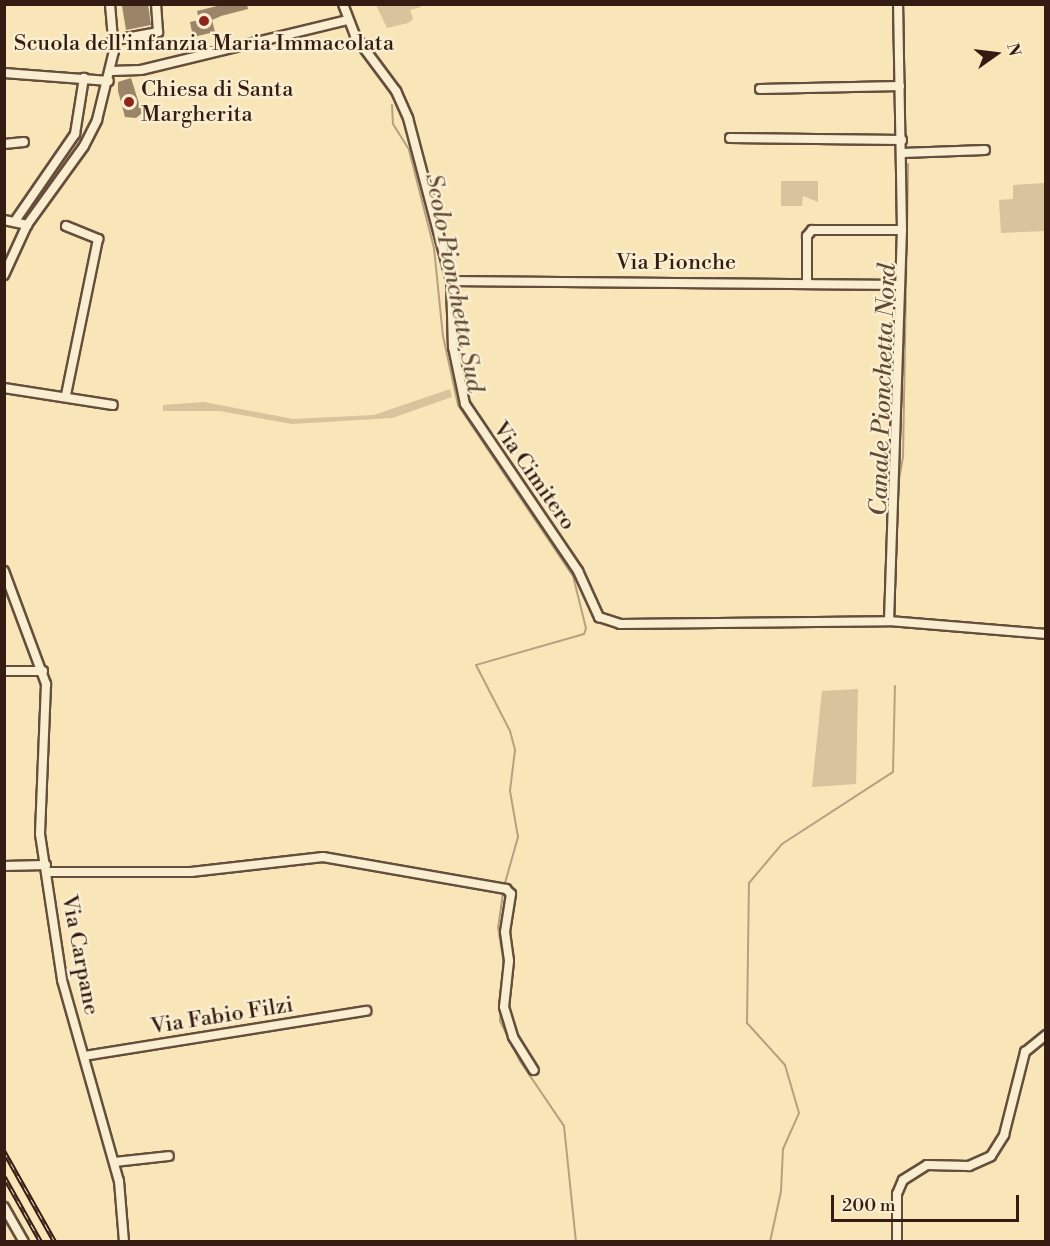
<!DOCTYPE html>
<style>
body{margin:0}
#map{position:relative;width:1050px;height:1246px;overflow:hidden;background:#f8e5b8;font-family:"Libre Bodoni",serif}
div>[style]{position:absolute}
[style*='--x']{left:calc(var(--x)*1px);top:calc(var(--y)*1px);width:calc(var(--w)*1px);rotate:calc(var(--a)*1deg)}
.green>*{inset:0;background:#d7c39c}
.stream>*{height:2px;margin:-1px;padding:0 1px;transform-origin:1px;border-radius:1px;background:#b5a180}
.building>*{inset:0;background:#9a8568}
.roads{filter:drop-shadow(2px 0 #654e3c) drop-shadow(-2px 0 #654e3c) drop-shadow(0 2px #654e3c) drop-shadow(0 -2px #654e3c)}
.minor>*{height:8px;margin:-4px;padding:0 4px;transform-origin:4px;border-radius:4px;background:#faeed1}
.rail>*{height:4.5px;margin-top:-2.25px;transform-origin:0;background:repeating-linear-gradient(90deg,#faeed1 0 7px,#341c12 0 14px);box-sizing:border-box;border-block:2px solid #341c12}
.dots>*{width:16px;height:16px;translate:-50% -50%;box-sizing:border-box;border:3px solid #faeed1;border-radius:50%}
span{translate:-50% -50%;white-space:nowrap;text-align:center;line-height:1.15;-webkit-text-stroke:5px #faeed1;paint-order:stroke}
.poi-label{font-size:22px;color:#341c12}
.left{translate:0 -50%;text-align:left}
.street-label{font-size:22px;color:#341c12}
.water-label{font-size:24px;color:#614b38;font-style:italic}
.frame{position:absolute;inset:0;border:6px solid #341c12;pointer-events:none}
.north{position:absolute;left:966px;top:24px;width:60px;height:60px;-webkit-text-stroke:4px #faeed1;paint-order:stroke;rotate:76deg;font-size:16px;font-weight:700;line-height:24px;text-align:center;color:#341c12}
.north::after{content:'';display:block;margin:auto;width:21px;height:27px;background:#341c12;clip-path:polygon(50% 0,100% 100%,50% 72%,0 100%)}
.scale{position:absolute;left:831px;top:1195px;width:188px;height:27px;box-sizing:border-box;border:3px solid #341c12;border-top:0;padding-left:8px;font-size:18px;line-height:21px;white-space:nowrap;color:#341c12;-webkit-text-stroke:4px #faeed1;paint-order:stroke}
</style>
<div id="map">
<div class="green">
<div style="clip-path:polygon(376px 5px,420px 5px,421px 7px,410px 10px,413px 19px,408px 23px,387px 28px)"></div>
<div style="clip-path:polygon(781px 181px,818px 181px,818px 202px,803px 196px,802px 206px,781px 206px)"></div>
<div style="clip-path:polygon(1045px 183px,1045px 231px,1001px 233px,999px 200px,1013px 199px,1013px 185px)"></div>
<div style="clip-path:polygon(450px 389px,452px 397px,392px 418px,292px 424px,219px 411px,163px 411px,163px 405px,204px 402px,293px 419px,374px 415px)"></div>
<div style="clip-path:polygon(858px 689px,856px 784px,812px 787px,822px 691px)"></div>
</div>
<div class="stream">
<div style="--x:392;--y:105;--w:19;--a:87"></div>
<div style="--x:393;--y:124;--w:31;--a:58"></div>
<div style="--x:409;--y:150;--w:101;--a:75.7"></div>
<div style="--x:434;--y:248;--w:88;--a:84.2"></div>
<div style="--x:443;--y:336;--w:71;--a:77.7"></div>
<div style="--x:458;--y:405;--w:206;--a:56.1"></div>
<div style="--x:573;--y:576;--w:54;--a:76"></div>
<div style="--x:586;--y:628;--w:6;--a:108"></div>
<div style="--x:584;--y:634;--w:112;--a:164"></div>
<div style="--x:476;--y:665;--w:74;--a:62.7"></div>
<div style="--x:510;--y:731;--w:20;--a:75"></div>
<div style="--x:515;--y:750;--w:41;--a:97"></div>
<div style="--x:510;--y:791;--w:47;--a:80.1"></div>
<div style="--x:518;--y:837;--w:48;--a:105.8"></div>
<div style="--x:897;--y:491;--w:35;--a:-80"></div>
<div style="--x:903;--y:457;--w:293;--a:-89"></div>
<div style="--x:895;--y:565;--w:52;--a:90"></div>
<div style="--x:503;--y:893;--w:34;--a:98"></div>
<div style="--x:498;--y:927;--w:38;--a:81"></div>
<div style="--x:504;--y:965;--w:56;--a:94.1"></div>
<div style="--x:500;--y:1021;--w:45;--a:63.4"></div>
<div style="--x:520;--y:1061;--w:78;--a:55.9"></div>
<div style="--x:564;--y:1126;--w:117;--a:84.1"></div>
<div style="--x:770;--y:1242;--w:52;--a:-77.8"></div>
<div style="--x:781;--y:1191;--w:42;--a:-87.3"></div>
<div style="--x:783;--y:1149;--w:39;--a:-66"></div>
<div style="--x:799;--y:1113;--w:50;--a:-106.3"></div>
<div style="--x:785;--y:1065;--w:57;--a:-132.1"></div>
<div style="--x:747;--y:1023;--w:140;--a:-89.2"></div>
<div style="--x:749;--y:883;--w:51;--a:-49.8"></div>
<div style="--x:782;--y:844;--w:132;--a:-33"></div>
<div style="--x:893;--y:772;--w:86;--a:-88.7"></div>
</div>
<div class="building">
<div style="clip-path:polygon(148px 4px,151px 25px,126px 30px,122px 6px)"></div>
<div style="clip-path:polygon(225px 4px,247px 4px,248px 9px,221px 16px,212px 20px,215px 32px,193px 37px,190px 22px,199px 20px,197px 11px)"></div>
<div style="clip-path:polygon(131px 78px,142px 113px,136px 118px,125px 117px,118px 91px,118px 82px)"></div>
</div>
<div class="roads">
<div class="minor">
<div style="--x:343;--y:4;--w:34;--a:69"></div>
<div style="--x:355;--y:36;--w:69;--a:53.3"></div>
<div style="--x:396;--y:91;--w:30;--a:66"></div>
<div style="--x:408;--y:118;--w:169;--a:75.2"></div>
<div style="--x:451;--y:281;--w:66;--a:88.3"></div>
<div style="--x:453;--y:347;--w:58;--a:78.1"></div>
<div style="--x:465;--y:404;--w:202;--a:55.9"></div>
<div style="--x:578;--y:571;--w:51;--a:65.5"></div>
<div style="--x:599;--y:617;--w:22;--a:18"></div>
<div style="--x:620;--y:624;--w:269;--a:-0.6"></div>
<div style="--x:889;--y:621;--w:158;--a:4.7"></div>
<div style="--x:115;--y:40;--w:44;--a:-10.5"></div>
<div style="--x:158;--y:32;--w:28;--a:-94"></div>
<div style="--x:111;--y:71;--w:30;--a:-2"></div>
<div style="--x:141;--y:70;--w:213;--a:-13.6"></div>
<div style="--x:4;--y:73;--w:105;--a:4.4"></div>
<div style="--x:760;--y:89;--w:140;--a:-1.2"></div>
<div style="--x:730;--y:138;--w:172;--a:0.7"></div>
<div style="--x:4;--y:144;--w:20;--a:-6"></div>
<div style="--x:902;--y:153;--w:83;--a:-2.1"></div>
<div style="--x:4;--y:220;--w:24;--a:12"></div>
<div style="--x:15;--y:221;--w:106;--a:-55.4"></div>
<div style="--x:75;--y:134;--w:57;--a:-80.9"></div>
<div style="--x:66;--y:226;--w:35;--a:22"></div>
<div style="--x:98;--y:239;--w:159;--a:101.6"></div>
<div style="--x:4;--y:275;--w:55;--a:-65.3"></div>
<div style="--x:27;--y:225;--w:97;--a:-54.2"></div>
<div style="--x:84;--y:146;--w:29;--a:-63"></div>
<div style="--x:97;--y:120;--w:71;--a:-76.2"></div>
<div style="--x:114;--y:51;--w:47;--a:-94.9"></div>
<div style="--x:451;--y:281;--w:449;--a:0.5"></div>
<div style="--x:807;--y:282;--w:46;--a:-90"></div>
<div style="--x:807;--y:236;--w:8;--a:-50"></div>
<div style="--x:812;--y:230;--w:90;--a:0"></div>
<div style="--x:4;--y:388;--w:110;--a:8.9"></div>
<div style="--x:4;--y:571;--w:121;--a:69.6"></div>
<div style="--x:46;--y:684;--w:150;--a:92.3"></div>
<div style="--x:40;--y:834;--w:148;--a:81.4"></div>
<div style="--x:62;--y:980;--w:209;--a:74.2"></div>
<div style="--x:119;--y:1181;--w:61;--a:85.3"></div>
<div style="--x:889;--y:621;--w:391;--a:-88.1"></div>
<div style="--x:902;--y:230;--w:226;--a:-91"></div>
<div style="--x:4;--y:671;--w:39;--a:0"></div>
<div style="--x:4;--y:866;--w:42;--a:-1.4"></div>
<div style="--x:47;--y:872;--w:144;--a:0"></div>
<div style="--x:191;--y:872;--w:133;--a:-6.5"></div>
<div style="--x:323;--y:857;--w:186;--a:9.9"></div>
<div style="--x:506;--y:889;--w:7;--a:45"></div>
<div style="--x:511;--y:894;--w:38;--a:99"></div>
<div style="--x:505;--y:932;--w:29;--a:82"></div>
<div style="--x:509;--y:961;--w:46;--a:96.2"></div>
<div style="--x:504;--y:1007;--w:31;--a:73"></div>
<div style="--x:513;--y:1037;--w:39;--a:58"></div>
<div style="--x:84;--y:1056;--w:286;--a:-9.1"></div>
<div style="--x:114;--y:1162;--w:55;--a:-6.2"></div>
<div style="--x:4;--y:1207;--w:40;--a:60.3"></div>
<div style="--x:897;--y:1242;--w:48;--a:-90"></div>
<div style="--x:897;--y:1194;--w:15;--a:-67"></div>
<div style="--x:903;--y:1180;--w:28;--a:-32"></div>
<div style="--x:927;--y:1165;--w:42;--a:1.4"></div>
<div style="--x:969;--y:1166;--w:24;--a:-24"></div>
<div style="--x:991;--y:1156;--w:25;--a:-58"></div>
<div style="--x:1004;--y:1135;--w:86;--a:-75.8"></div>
<div style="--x:1025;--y:1052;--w:27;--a:-39"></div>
</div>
</div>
<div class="rail">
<div style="--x:4;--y:1151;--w:104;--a:60.7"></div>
<div style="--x:4;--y:1176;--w:76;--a:60.7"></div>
</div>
<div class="dots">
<div style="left:204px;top:21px;background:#8f2418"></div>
<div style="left:129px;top:102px;background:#8f2418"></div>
</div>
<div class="poi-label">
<span style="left:204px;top:44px">Scuola dell'infanzia Maria Immacolata</span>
<span class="left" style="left:141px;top:102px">Chiesa di Santa<br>Margherita</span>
</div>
<div class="street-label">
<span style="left:676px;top:263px">Via Pionche</span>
<span style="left:534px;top:476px;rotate:55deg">Via Cimitero</span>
<span style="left:80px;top:955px;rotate:79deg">Via Carpane</span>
<span style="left:222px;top:1016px;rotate:-9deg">Via Fabio Filzi</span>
</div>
<div class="water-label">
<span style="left:453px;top:283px;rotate:79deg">Scolo Pionchetta Sud</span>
<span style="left:884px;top:390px;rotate:-88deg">Canale Pionchetta Nord</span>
</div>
<div class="frame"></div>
<div class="north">N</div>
<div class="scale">200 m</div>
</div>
